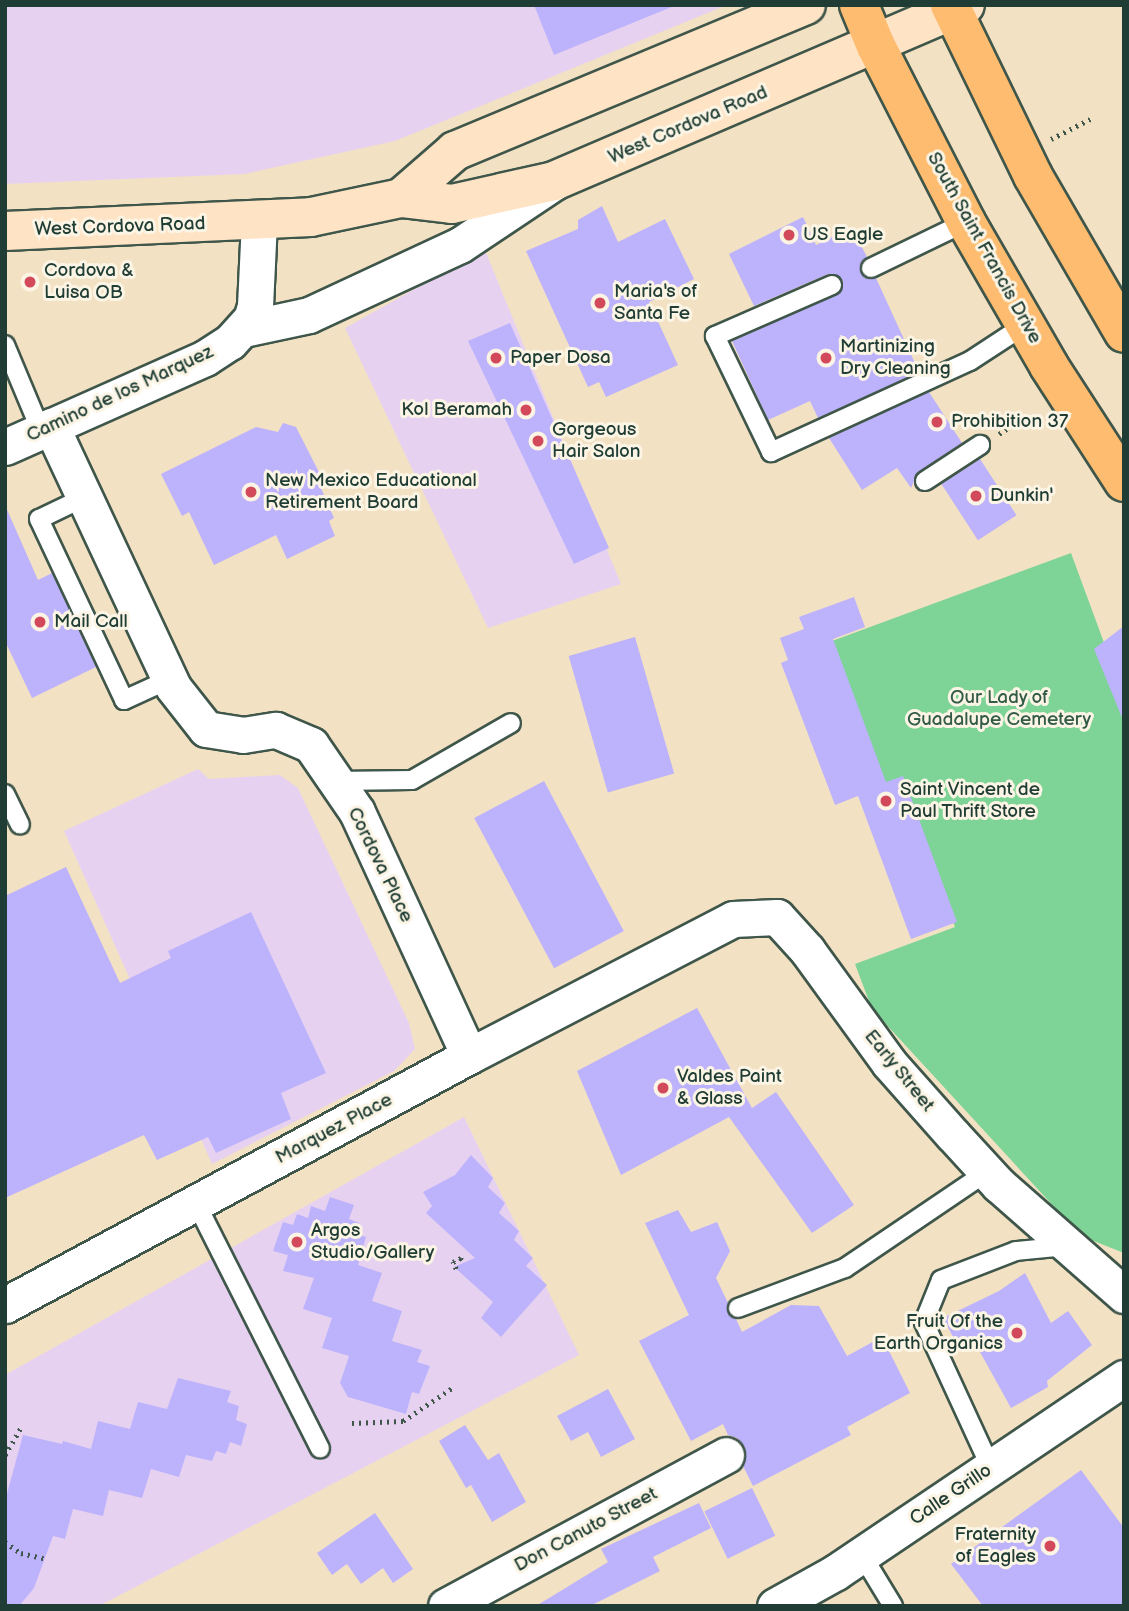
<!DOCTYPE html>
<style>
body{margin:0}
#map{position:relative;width:1129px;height:1611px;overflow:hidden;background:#f3e1c4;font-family:"Balsamiq Sans",sans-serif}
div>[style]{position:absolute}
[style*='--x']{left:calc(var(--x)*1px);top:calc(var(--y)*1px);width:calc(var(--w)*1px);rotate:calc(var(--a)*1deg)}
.built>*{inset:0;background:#e6d2f0}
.green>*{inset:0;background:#7ed497}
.building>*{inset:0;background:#bdb2fc;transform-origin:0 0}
.path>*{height:4.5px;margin-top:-2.25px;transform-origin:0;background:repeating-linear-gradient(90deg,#3f564a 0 2px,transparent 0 7px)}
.roads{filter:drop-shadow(2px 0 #3f564a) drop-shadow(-2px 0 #3f564a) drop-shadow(0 2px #3f564a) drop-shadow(0 -2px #3f564a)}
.lane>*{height:18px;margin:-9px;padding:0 9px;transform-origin:9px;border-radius:9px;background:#fff}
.street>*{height:35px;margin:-17.5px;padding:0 17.5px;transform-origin:17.5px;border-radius:17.5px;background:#fff}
.secondary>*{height:38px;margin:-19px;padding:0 19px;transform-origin:19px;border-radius:19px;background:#fee4c5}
.highway>*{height:38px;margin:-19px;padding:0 19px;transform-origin:19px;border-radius:19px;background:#fdbc6f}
.dots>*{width:19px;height:19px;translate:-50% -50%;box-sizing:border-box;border:4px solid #fcf5e5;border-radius:50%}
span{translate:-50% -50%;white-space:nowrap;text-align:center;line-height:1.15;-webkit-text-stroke:6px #fcf5e5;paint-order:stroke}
.street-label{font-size:19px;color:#1f3d34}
.poi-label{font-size:19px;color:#1f3d34}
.left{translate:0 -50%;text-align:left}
.right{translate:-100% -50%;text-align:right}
.park-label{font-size:19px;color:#325b48}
.frame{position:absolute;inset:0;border:7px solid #1f3d34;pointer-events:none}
</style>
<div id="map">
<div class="built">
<div style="clip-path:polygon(5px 5px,727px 5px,395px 141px,244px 174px,5px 184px)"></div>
<div style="clip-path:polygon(485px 250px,621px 584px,488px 628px,345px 328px)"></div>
<div style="clip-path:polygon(198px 769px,209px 779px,280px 775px,298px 788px,409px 1023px,415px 1049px,394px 1071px,212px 1164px,64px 831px)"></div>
<div style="clip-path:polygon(464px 1117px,579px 1355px,99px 1606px,5px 1606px,5px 1375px)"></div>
</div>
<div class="green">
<div style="clip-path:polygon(1071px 553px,1124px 697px,1124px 1253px,1081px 1236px,872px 1009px,855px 964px,955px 927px,903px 786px,887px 791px,832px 641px)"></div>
</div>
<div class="building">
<div style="clip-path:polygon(534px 5px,673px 5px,674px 6px,554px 55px)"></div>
<div style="clip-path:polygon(602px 206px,618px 242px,665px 219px,694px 279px,649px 302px,678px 365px,606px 397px,599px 382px,588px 387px,526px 251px,578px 229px,578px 220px)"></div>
<div style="clip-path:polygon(803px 217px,816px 245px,852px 227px,867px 257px,861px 262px,861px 272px,865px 278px,876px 278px,919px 372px,818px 418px,810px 401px,768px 420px,732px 341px,837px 295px,841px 291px,843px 281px,838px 276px,828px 274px,754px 306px,729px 254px)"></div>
<div style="clip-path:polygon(510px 323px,609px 548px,574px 564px,468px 341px)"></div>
<div style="clip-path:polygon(929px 392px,962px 443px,918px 472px,911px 488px,897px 468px,862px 490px,829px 438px)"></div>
<div style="clip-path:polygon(283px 423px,296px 427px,326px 486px,321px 488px,334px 518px,329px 521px,335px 536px,287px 559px,276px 535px,214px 565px,189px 512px,182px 516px,161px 474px,256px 427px,278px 432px)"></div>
<div style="left:980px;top:459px;width:67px;height:46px;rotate:57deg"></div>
<div style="clip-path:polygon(5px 505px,38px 580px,52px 573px,96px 667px,32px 698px,5px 641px)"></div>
<div style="clip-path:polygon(854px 597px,865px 627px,833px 639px,886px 782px,903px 776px,957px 922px,911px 939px,858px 796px,835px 805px,781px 663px,788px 660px,780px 638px,804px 629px,799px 617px)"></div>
<div style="clip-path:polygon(1124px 626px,1124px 720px,1123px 720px,1094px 649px)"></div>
<div style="left:635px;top:637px;width:142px;height:69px;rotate:74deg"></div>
<div style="left:544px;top:781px;width:170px;height:79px;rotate:62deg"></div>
<div style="clip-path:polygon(66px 867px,120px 983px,171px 958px,168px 951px,251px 912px,326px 1073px,281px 1093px,291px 1119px,216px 1153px,208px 1137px,157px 1160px,144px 1135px,5px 1198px,5px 896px)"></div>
<div style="clip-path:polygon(697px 1008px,752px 1108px,776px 1092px,854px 1205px,812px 1233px,729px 1117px,621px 1175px,577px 1071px)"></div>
<div style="clip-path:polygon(471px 1155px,493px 1178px,488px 1187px,505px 1203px,499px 1213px,519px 1231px,514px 1240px,533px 1258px,526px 1266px,547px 1285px,501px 1337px,481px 1318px,493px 1302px,454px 1267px,475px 1258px,426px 1213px,432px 1206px,423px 1192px,455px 1175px)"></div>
<div style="clip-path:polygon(330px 1197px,354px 1205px,349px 1219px,359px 1223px,356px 1234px,366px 1237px,358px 1265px,382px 1273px,372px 1301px,402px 1311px,392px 1341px,422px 1350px,417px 1362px,430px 1366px,419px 1394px,412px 1392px,406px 1414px,348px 1397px,340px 1383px,349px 1356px,322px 1348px,332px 1318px,303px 1309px,314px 1278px,283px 1271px,288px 1255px,273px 1251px,283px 1222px,293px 1225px,297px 1214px,308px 1218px,311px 1206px,325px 1211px)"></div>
<div style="clip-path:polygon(678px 1210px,691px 1232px,717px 1222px,730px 1251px,716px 1278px,728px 1303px,728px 1313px,736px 1319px,742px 1332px,791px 1305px,819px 1306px,847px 1356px,882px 1337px,910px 1393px,847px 1427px,851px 1435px,753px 1486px,743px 1466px,746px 1456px,744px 1446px,737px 1438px,728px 1435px,723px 1424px,691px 1441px,639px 1341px,689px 1315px,645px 1223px)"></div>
<div style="clip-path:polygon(1025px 1273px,1051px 1323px,1068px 1311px,1092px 1345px,1047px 1381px,1048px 1387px,1011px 1408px,975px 1343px,960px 1350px,943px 1318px,999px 1291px)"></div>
<div style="clip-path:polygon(178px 1378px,231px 1391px,227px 1402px,239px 1406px,236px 1420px,247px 1424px,241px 1446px,230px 1442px,226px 1454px,216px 1451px,212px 1461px,186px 1455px,179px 1477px,151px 1469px,142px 1498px,109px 1490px,103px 1516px,73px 1509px,65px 1539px,53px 1536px,34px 1588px,19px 1606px,5px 1606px,5px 1501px,23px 1435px,62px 1444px,63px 1441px,91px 1449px,98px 1421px,130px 1429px,138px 1402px,167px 1409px)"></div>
<div style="clip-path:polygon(608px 1389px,635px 1439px,601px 1457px,588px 1432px,571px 1441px,557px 1416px)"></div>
<div style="clip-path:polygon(465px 1425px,488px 1460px,499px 1453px,526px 1502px,492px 1522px,471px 1485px,466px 1488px,439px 1441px)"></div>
<div style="clip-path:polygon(1081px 1470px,1124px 1528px,1124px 1606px,983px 1606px,951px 1564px)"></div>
<div style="left:752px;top:1488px;width:53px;height:53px;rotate:64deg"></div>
<div style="clip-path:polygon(699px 1503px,711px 1528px,653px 1557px,660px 1571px,590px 1606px,536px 1606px,608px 1562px,601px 1549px)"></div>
<div style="clip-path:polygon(375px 1513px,413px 1569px,393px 1583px,383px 1568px,361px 1584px,347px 1564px,332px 1575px,317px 1553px)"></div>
</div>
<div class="path">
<div style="--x:1051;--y:139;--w:44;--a:-27.1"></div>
<div style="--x:999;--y:434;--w:14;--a:-34"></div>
<div style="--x:456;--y:1269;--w:8;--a:-113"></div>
<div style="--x:453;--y:1262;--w:9;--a:-27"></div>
<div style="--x:461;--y:1258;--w:5;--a:68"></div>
<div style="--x:352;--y:1423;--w:51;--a:-2.2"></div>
<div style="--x:403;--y:1421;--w:59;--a:-34"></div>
<div style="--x:5;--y:1455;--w:34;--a:-60"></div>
<div style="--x:5;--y:1542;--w:19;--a:35"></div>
<div style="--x:21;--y:1553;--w:26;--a:13"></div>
</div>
<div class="roads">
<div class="lane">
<div style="--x:871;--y:268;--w:106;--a:-25.8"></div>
<div style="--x:832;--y:285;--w:128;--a:156.4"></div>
<div style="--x:715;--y:336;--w:129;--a:64.2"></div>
<div style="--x:771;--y:452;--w:219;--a:-24.6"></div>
<div style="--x:970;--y:361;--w:66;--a:-33.2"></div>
<div style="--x:5;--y:345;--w:93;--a:67.3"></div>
<div style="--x:925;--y:481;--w:66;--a:-33.2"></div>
<div style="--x:85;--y:497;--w:51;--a:154.4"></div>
<div style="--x:39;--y:519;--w:200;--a:64.8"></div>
<div style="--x:124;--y:700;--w:51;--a:-24.5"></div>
<div style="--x:335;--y:781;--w:77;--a:-0.7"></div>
<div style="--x:412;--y:780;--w:114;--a:-29.9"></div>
<div style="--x:5;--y:794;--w:34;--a:64"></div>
<div style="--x:196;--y:1203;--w:275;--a:63.2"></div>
<div style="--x:738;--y:1308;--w:114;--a:-20.5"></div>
<div style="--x:845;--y:1268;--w:171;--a:-34.1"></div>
<div style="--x:991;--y:1468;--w:161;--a:-114.7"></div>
<div style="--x:924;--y:1322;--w:45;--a:-68"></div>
<div style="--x:941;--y:1280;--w:80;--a:-21.1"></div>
<div style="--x:1016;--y:1251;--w:52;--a:-5.5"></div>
<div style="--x:862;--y:1555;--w:60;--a:58.7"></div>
</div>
<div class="street">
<div style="--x:244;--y:329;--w:66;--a:-12.2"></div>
<div style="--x:309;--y:315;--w:166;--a:-24.9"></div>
<div style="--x:460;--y:245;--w:113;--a:-33.8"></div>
<div style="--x:51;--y:426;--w:288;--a:64.9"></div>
<div style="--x:173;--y:687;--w:53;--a:51.8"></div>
<div style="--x:206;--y:729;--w:37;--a:9"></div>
<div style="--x:243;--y:735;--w:33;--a:-9"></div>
<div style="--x:276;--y:730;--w:38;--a:23"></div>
<div style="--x:311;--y:745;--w:81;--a:55.5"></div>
<div style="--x:357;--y:812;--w:268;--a:65.3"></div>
<div style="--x:5;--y:447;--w:219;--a:-24"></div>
<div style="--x:205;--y:358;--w:30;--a:-33"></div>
<div style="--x:230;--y:342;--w:31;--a:-48"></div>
<div style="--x:251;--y:319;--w:14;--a:-73"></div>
<div style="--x:255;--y:306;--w:85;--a:-87.3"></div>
<div style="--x:5;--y:1305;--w:527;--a:-28.22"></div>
<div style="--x:469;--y:1056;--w:297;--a:-27.4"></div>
<div style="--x:733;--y:919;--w:44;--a:-2.6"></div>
<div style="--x:777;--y:917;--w:45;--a:47.7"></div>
<div style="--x:807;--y:950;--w:140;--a:54"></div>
<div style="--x:889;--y:1063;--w:96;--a:48.4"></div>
<div style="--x:953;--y:1135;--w:68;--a:47.4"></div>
<div style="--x:999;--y:1185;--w:167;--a:41.3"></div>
<div style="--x:446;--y:1606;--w:318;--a:-28.3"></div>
<div style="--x:775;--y:1606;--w:70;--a:-29.1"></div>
<div style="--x:836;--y:1572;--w:347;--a:-34"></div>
</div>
<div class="secondary">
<div style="--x:401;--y:198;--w:72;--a:-41"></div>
<div style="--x:455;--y:151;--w:380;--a:-22.6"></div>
<div style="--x:5;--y:231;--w:306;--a:-2.6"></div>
<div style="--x:311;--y:217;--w:92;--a:-11.9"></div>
<div style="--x:401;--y:198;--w:51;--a:6.7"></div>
<div style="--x:452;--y:204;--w:105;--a:-12.7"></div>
<div style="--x:554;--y:181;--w:447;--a:-23.2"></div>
</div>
<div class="highway">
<div style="--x:859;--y:5;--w:44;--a:67.5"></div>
<div style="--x:876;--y:46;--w:198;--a:62.9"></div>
<div style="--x:966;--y:222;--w:166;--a:60"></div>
<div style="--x:1049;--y:366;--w:138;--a:57.1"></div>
<div style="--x:950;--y:5;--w:190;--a:64.1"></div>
<div style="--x:1033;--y:176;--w:181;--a:59.9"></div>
</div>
</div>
<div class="dots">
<div style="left:789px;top:235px;background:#d1495b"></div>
<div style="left:30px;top:282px;background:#d1495b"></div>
<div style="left:600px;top:303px;background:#d1495b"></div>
<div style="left:496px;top:358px;background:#d1495b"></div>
<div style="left:826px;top:358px;background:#d1495b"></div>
<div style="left:526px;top:410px;background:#d1495b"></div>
<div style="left:937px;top:422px;background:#d1495b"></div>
<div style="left:538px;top:441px;background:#d1495b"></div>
<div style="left:251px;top:492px;background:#d1495b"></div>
<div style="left:976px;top:496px;background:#d1495b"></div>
<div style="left:40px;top:622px;background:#d1495b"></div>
<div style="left:886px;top:801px;background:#d1495b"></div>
<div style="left:663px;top:1088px;background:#d1495b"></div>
<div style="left:297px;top:1242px;background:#d1495b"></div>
<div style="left:1017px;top:1333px;background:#d1495b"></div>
<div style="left:1050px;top:1546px;background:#d1495b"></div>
</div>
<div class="street-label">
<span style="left:688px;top:125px;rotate:-23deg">West Cordova Road</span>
<span style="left:120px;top:227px;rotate:-2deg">West Cordova Road</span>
<span style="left:984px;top:248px;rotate:61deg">South Saint Francis Drive</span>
<span style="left:120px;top:394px;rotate:-25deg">Camino de los Marquez</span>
<span style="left:380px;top:865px;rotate:64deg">Cordova Place</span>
<span style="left:899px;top:1071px;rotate:51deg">Early Street</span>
<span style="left:334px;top:1129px;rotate:-28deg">Marquez Place</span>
<span style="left:951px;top:1495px;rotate:-34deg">Calle Grillo</span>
<span style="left:586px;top:1530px;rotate:-28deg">Don Canuto Street</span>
</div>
<div class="poi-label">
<span class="left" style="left:803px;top:235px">US Eagle</span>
<span class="left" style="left:44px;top:282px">Cordova &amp;<br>Luisa OB</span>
<span class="left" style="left:614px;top:303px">Maria's of<br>Santa Fe</span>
<span class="left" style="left:840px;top:358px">Martinizing<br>Dry Cleaning</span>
<span class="left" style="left:510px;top:358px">Paper Dosa</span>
<span class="right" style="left:512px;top:410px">Kol Beramah</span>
<span class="left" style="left:951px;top:422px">Prohibition 37</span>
<span class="left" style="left:552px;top:441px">Gorgeous<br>Hair Salon</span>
<span class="left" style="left:265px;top:492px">New Mexico Educational<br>Retirement Board</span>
<span class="left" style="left:990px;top:496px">Dunkin'</span>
<span class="left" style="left:54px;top:622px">Mail Call</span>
<span class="left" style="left:900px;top:801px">Saint Vincent de<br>Paul Thrift Store</span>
<span class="left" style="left:677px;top:1088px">Valdes Paint<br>&amp; Glass</span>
<span class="left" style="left:311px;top:1242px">Argos<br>Studio/Gallery</span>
<span class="right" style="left:1003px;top:1333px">Fruit Of the<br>Earth Organics</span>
<span class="right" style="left:1036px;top:1546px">Fraternity<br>of Eagles</span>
</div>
<div class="park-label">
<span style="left:999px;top:709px">Our Lady of<br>Guadalupe Cemetery</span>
</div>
<div class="frame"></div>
</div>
